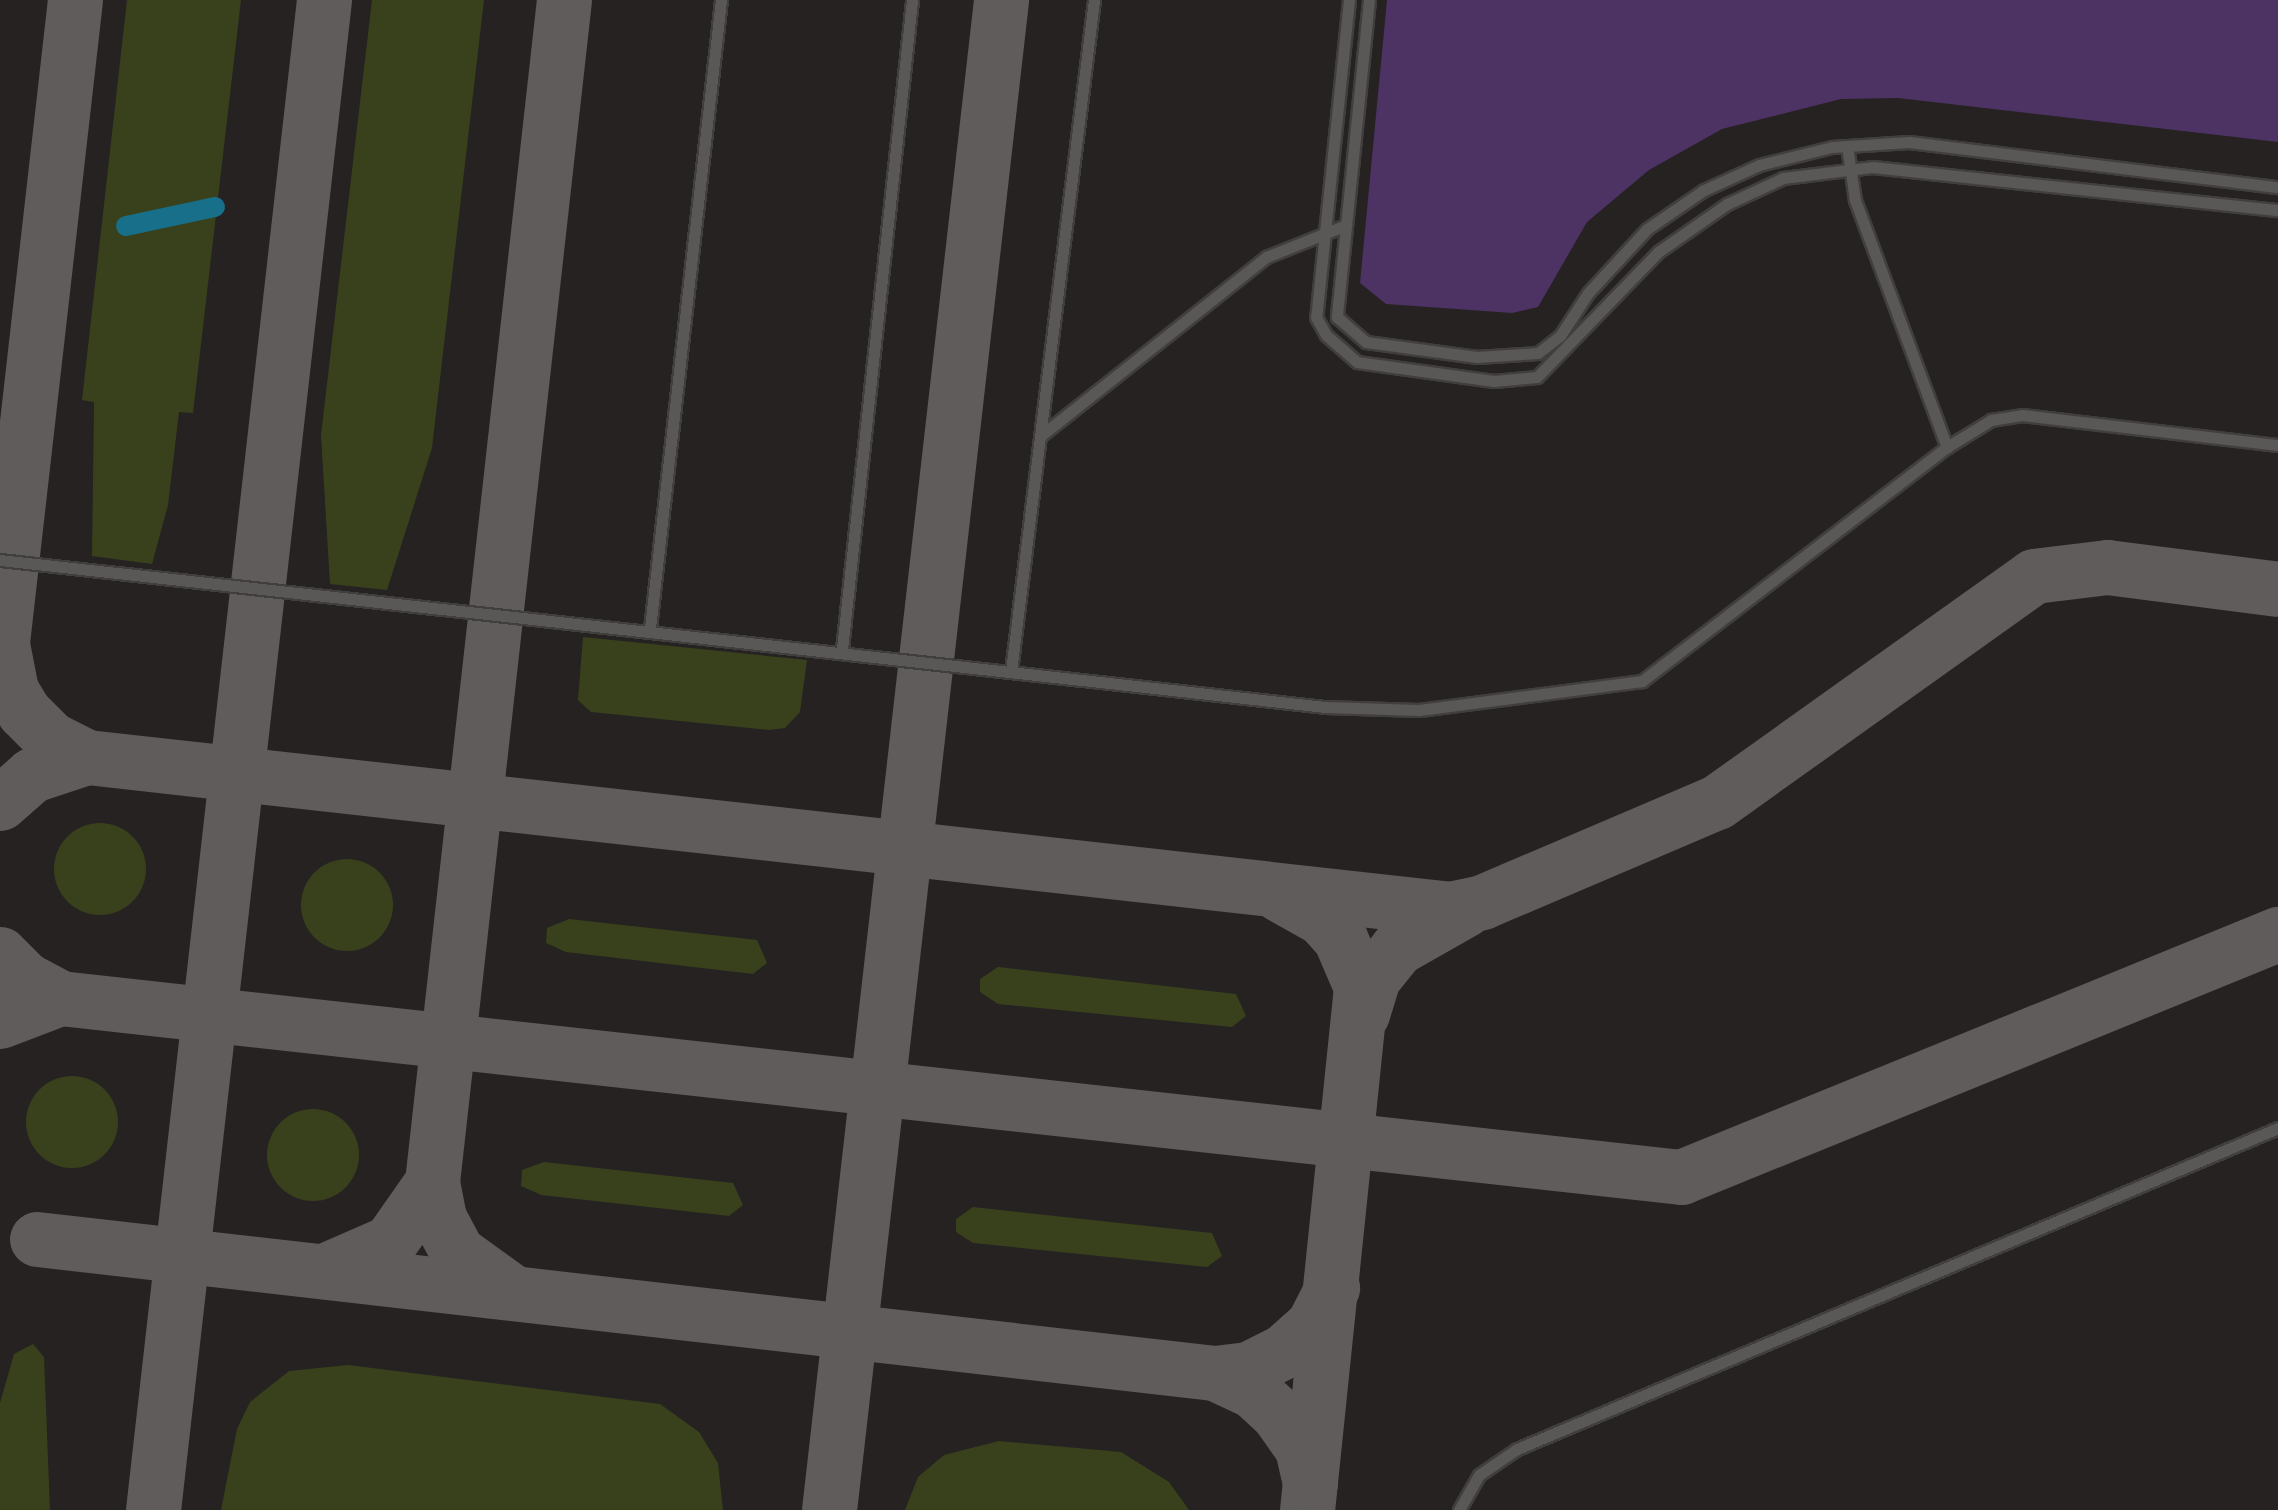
<!DOCTYPE html>
<style>
body{margin:0}
#map{position:relative;width:2278px;height:1510px;overflow:hidden;background:#252221;font-family:Jost,sans-serif}
div>[style]{position:absolute}
[style*='--x']{left:calc(var(--x)*1px);top:calc(var(--y)*1px);width:calc(var(--w)*1px);rotate:calc(var(--a)*1deg)}
.green>*{inset:0;background:#39411c}
.round{border-radius:50%}
.canal>*{height:20px;margin:-10px;padding:0 10px;transform-origin:10px;border-radius:10px;background:#176f89}
.taxiway>*{height:55px;margin:-27.5px;padding:0 27.5px;transform-origin:27.5px;border-radius:27.5px;background:#605c5c}
.building>*{inset:0;background:#4d3264}
.roads{filter:drop-shadow(2px 0 #413f3d) drop-shadow(-2px 0 #413f3d) drop-shadow(0 2px #413f3d) drop-shadow(0 -2px #413f3d)}
.lane>*{height:11px;margin:-5.5px;padding:0 5.5px;transform-origin:5.5px;border-radius:5.5px;background:#5a5856}
span{translate:-50% -50%;white-space:nowrap;text-align:center;line-height:1.15;-webkit-text-stroke:9px #0d0c0b;paint-order:stroke}
</style>
<div id="map">
<div class="green">
<div style="clip-path:polygon(127px 0,241px 0,193px 413px,179px 412px,168px 505px,152px 564px,92px 556px,94px 402px,82px 400px)"></div>
<div style="clip-path:polygon(372px 0,484px 0,432px 448px,387px 590px,330px 584px,321px 435px)"></div>
<div style="clip-path:polygon(583px 637px,807px 660px,800px 712px,785px 728px,769px 730px,591px 712px,578px 700px)"></div>
<div class="round" style="left:54px;top:823px;width:92px;height:92px"></div>
<div class="round" style="left:301px;top:859px;width:92px;height:92px"></div>
<div style="clip-path:polygon(569px 919px,757px 940px,767px 963px,753px 974px,566px 952px,546px 943px,547px 928px)"></div>
<div style="clip-path:polygon(998px 967px,1236px 994px,1246px 1016px,1232px 1027px,998px 1004px,980px 992px,980px 979px)"></div>
<div class="round" style="left:26px;top:1076px;width:92px;height:92px"></div>
<div class="round" style="left:267px;top:1109px;width:92px;height:92px"></div>
<div style="clip-path:polygon(544px 1162px,733px 1183px,743px 1205px,729px 1216px,541px 1195px,521px 1186px,522px 1170px)"></div>
<div style="clip-path:polygon(973px 1207px,1212px 1233px,1222px 1256px,1207px 1267px,973px 1243px,956px 1232px,956px 1219px)"></div>
<div style="clip-path:polygon(33px 1344px,44px 1357px,50px 1510px,0 1510px,0 1403px,14px 1354px)"></div>
<div style="clip-path:polygon(348px 1365px,660px 1404px,699px 1432px,718px 1463px,723px 1510px,221px 1510px,237px 1429px,250px 1402px,289px 1371px)"></div>
<div style="clip-path:polygon(999px 1441px,1121px 1452px,1169px 1482px,1189px 1510px,905px 1510px,918px 1477px,944px 1455px)"></div>
</div>
<div class="canal">
<div style="--x:126;--y:226;--w:91;--a:-12.1"></div>
</div>
<div class="taxiway">
<div style="--x:0;--y:660;--w:664;--a:-83.52"></div>
<div style="--x:87;--y:757;--w:1371;--a:6.36"></div>
<div style="--x:1450;--y:909;--w:33;--a:-12"></div>
<div style="--x:1482;--y:902;--w:255;--a:-23.1"></div>
<div style="--x:1717;--y:802;--w:389;--a:-35.5"></div>
<div style="--x:2034;--y:576;--w:74;--a:-7"></div>
<div style="--x:2107;--y:567;--w:172;--a:7.3"></div>
<div style="--x:0;--y:803;--w:43;--a:-41.2"></div>
<div style="--x:32;--y:775;--w:58;--a:-18.1"></div>
<div style="--x:87;--y:757;--w:40;--a:-153.4"></div>
<div style="--x:51;--y:739;--w:38;--a:-135"></div>
<div style="--x:24;--y:712;--w:26;--a:-121"></div>
<div style="--x:11;--y:690;--w:47;--a:-101.1"></div>
<div style="--x:1279;--y:894;--w:49;--a:29.2"></div>
<div style="--x:1322;--y:918;--w:27;--a:48"></div>
<div style="--x:1340;--y:938;--w:53;--a:66.8"></div>
<div style="--x:1361;--y:987;--w:526;--a:95.89"></div>
<div style="--x:0;--y:954;--w:35;--a:45"></div>
<div style="--x:25;--y:979;--w:40;--a:28"></div>
<div style="--x:60;--y:998;--w:64;--a:159"></div>
<div style="--x:60;--y:998;--w:1631;--a:6.3"></div>
<div style="--x:1681;--y:1177;--w:645;--a:-22.15"></div>
<div style="--x:1362;--y:1014;--w:38;--a:-73"></div>
<div style="--x:1373;--y:978;--w:38;--a:-51"></div>
<div style="--x:1397;--y:948;--w:79;--a:-29.5"></div>
<div style="--x:432;--y:1182;--w:1189;--a:-83.63"></div>
<div style="--x:37;--y:1239;--w:1186;--a:6.49"></div>
<div style="--x:324;--y:1271;--w:72;--a:-23.7"></div>
<div style="--x:390;--y:1242;--w:73;--a:-55"></div>
<div style="--x:432;--y:1182;--w:37;--a:79"></div>
<div style="--x:439;--y:1218;--w:38;--a:62"></div>
<div style="--x:457;--y:1252;--w:67;--a:35.8"></div>
<div style="--x:1310;--y:1483;--w:36;--a:-103"></div>
<div style="--x:1302;--y:1448;--w:42;--a:-125.2"></div>
<div style="--x:1278;--y:1414;--w:34;--a:-137"></div>
<div style="--x:1253;--y:1391;--w:42;--a:-154.7"></div>
<div style="--x:1215;--y:1373;--w:33;--a:-7"></div>
<div style="--x:1248;--y:1369;--w:40;--a:-26.6"></div>
<div style="--x:1284;--y:1351;--w:39;--a:-42"></div>
<div style="--x:1313;--y:1325;--w:42;--a:-62.8"></div>
<div style="--x:153;--y:1510;--w:1520;--a:-83.54"></div>
<div style="--x:829;--y:1510;--w:1520;--a:-83.5"></div>
</div>
<div class="building">
<div style="clip-path:polygon(1387px 0,2278px 0,2278px 142px,1898px 98px,1841px 99px,1722px 129px,1649px 170px,1587px 222px,1538px 307px,1512px 313px,1386px 304px,1360px 283px)"></div>
</div>
<div class="roads">
<div class="lane">
<div style="--x:1349;--y:0;--w:319;--a:95.9"></div>
<div style="--x:1316;--y:317;--w:21;--a:61"></div>
<div style="--x:1326;--y:335;--w:41;--a:41.1"></div>
<div style="--x:1357;--y:362;--w:138;--a:7.9"></div>
<div style="--x:1494;--y:381;--w:43;--a:-5.3"></div>
<div style="--x:1537;--y:377;--w:174;--a:-45.9"></div>
<div style="--x:1658;--y:252;--w:84;--a:-34.8"></div>
<div style="--x:1727;--y:204;--w:62;--a:-24.9"></div>
<div style="--x:1783;--y:178;--w:91;--a:-7"></div>
<div style="--x:1873;--y:167;--w:407;--a:6.1"></div>
<div style="--x:1369;--y:0;--w:319;--a:95.8"></div>
<div style="--x:1337;--y:317;--w:38;--a:41"></div>
<div style="--x:1366;--y:342;--w:112;--a:7.7"></div>
<div style="--x:1477;--y:357;--w:61;--a:-3.8"></div>
<div style="--x:1538;--y:353;--w:28;--a:-38"></div>
<div style="--x:1560;--y:336;--w:51;--a:-56.9"></div>
<div style="--x:1588;--y:293;--w:87;--a:-47.3"></div>
<div style="--x:1647;--y:229;--w:69;--a:-34.4"></div>
<div style="--x:1704;--y:190;--w:60;--a:-24.4"></div>
<div style="--x:1759;--y:165;--w:75;--a:-13.9"></div>
<div style="--x:1832;--y:147;--w:77;--a:-3.7"></div>
<div style="--x:1909;--y:142;--w:372;--a:7"></div>
<div style="--x:1847;--y:146;--w:55;--a:81.6"></div>
<div style="--x:1855;--y:200;--w:264;--a:69.6"></div>
<div style="--x:1043;--y:434;--w:285;--a:-38.4"></div>
<div style="--x:1266;--y:257;--w:86;--a:-21.8"></div>
<div style="--x:0;--y:560;--w:1333;--a:6.33"></div>
<div style="--x:1325;--y:707;--w:94;--a:1.8"></div>
<div style="--x:1419;--y:710;--w:225;--a:-7.4"></div>
<div style="--x:1642;--y:681;--w:384;--a:-37.5"></div>
<div style="--x:1947;--y:447;--w:52;--a:-31.5"></div>
<div style="--x:1991;--y:420;--w:31;--a:-9"></div>
<div style="--x:2022;--y:415;--w:258;--a:6.7"></div>
<div style="--x:650;--y:628;--w:632;--a:-83.55"></div>
<div style="--x:842;--y:649;--w:653;--a:-83.84"></div>
<div style="--x:1011;--y:671;--w:676;--a:-82.95"></div>
<div style="--x:1459;--y:1510;--w:40;--a:-60.3"></div>
<div style="--x:1479;--y:1475;--w:46;--a:-34.4"></div>
<div style="--x:1517;--y:1449;--w:826;--a:-22.87"></div>
</div>
</div>
</div>
